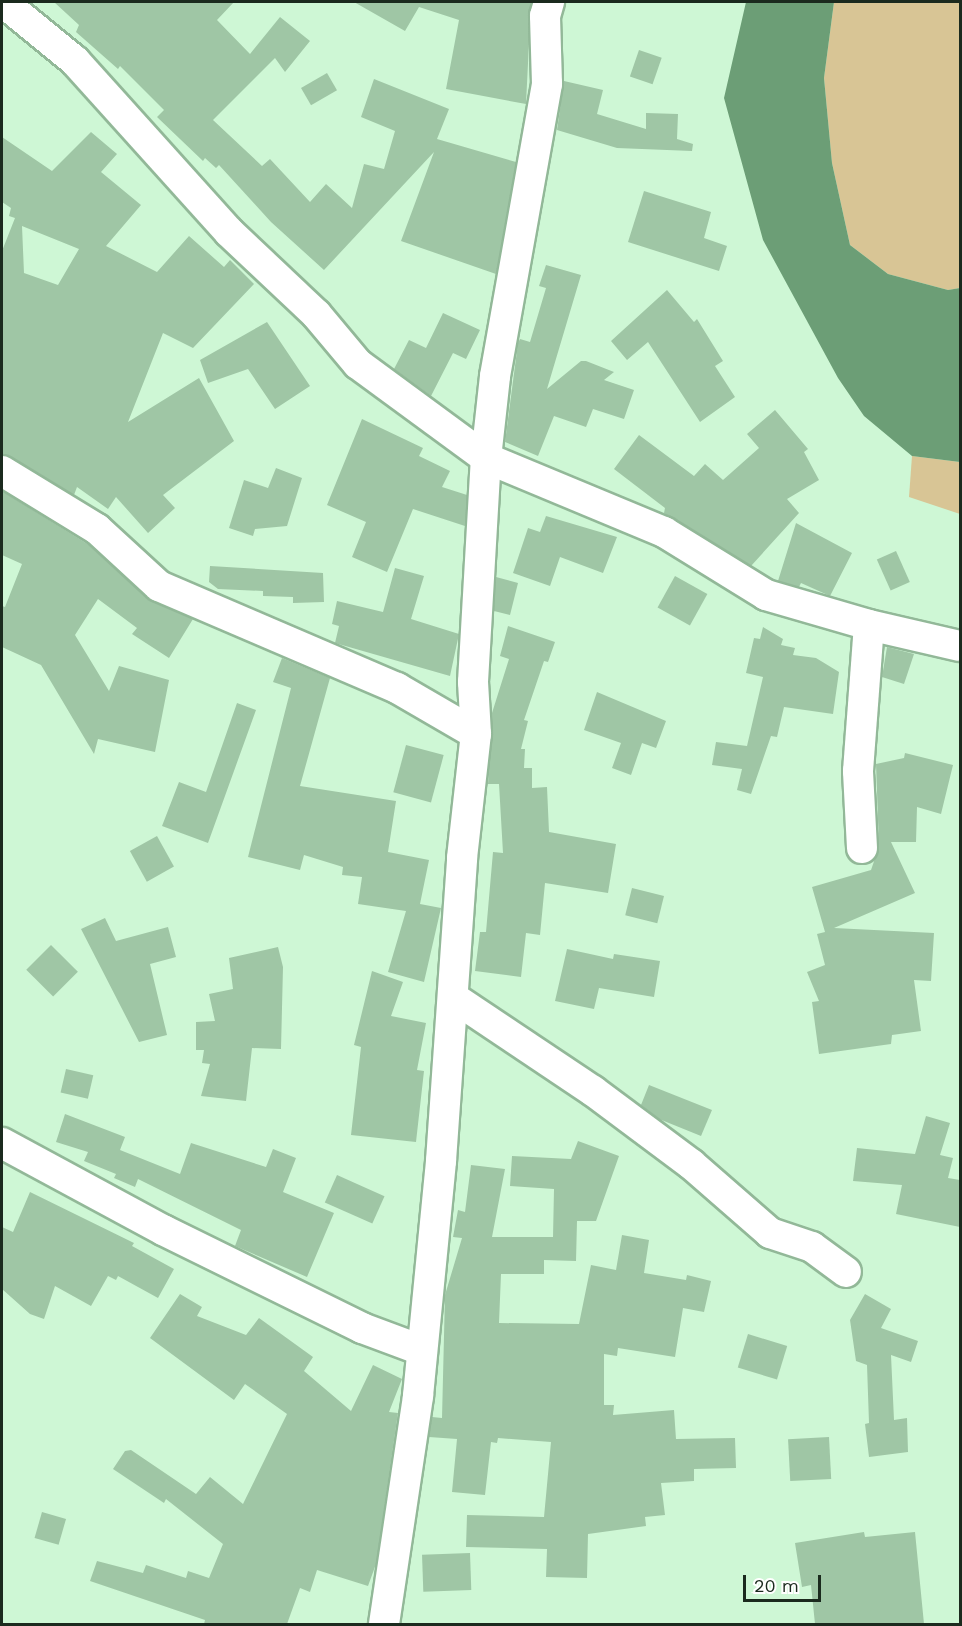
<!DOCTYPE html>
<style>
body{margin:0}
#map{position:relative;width:962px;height:1626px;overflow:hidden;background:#cef7d5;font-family:"Work Sans",sans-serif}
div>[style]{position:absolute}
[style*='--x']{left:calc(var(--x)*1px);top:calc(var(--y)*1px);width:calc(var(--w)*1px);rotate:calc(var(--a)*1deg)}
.green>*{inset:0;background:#d8c595}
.water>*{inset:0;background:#6c9e76}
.building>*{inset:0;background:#9fc6a5;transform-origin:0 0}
.roads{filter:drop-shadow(2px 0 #92b898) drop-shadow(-2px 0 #92b898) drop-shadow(0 2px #92b898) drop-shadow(0 -2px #92b898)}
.minor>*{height:30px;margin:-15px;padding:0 15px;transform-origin:15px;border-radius:15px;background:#fff}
span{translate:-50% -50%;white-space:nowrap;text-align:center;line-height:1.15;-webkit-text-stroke:6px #fff;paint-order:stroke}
.frame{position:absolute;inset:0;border:3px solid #1b2a1e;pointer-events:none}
.scale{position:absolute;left:743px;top:1575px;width:78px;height:27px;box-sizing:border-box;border:3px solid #1b2a1e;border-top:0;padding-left:8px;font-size:18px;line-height:21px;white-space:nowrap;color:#1b2a1e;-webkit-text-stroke:4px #fff;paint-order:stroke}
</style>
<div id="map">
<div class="green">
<div style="clip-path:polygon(834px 2px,960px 2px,960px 288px,948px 290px,888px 274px,850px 245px,832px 163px,824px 78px)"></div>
<div style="clip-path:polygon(912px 456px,960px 462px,960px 514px,909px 497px)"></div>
</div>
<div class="water">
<div style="clip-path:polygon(746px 2px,834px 2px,824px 78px,832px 163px,850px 245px,888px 274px,948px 290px,960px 288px,960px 462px,912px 456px,864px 416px,838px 378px,763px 240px,724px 98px)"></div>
</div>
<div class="building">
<div style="clip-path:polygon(54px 2px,234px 2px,217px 20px,250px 54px,280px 17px,310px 41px,285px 72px,275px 58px,213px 120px,262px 166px,270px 159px,310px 202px,326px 184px,352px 208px,364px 164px,384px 169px,395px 131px,361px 117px,374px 79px,449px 109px,437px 139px,516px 162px,496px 274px,401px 241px,434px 152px,324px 270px,271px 222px,219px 165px,216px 168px,205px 158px,203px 161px,157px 117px,164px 110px,120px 66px,118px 69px,76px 32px,79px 25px)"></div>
<div style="clip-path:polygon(354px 2px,531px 2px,526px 104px,446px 89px,459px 20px,419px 7px,405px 31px)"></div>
<div style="left:639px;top:50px;width:24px;height:28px;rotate:19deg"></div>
<div style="left:327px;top:73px;width:20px;height:30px;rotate:60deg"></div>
<div style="clip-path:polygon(564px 81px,603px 90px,597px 114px,646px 129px,646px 113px,678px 114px,677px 139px,693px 144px,692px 151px,617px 148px,557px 130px)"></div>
<div style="clip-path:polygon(evenodd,91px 132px,117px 154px,101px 172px,141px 205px,106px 246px,157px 272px,189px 236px,224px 267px,230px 260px,254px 284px,193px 348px,163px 333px,128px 422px,199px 378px,234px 441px,163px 495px,175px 508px,148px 533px,116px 497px,108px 509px,77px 487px,74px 495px,2px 454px,2px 251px,15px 218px,9px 216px,11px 208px,2px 202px,2px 137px,52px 171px,91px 132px,22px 226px,79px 249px,58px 285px,24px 273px,22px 226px)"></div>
<div style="clip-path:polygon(644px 191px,711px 212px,704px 238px,727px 246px,719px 271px,628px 242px)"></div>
<div style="clip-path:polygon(546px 265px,581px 275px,547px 389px,581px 361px,586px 361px,614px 372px,604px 380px,634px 390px,624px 419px,593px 409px,586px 427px,554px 416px,538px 456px,505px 442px,518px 343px,520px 339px,530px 342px,546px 288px,539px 286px)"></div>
<div style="clip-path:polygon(667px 290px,694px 322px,697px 319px,723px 361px,715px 366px,735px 397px,700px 422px,648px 342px,627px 360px,611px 341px)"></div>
<div style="clip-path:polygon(443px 313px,480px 330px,466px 359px,453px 353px,431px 396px,394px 369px,409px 340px,426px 348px)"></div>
<div style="clip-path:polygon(267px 322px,310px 386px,275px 409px,248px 369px,208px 383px,200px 360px)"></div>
<div style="clip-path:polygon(775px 410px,808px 449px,804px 452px,819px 480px,787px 499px,799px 513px,751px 566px,664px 513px,665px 508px,614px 469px,639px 435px,694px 476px,705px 464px,723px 480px,759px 448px,747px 434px)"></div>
<div style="clip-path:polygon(362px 419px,423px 448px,419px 456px,450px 471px,442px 487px,467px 495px,465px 526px,413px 509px,387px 572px,352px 557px,366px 522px,327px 505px)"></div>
<div style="clip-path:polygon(276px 468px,302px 478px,287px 526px,255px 529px,253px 536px,229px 528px,244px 480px,268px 488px)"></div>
<div style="clip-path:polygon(2px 491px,89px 545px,148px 599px,193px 619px,169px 658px,132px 634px,137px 628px,98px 599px,75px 635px,109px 691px,119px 666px,169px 680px,155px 752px,98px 739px,94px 754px,41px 665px,2px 647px,2px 606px,5px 607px,22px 564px,2px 555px)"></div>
<div style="clip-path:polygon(546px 516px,617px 537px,603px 573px,560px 557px,550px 586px,513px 573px,528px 528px,540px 532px)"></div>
<div style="clip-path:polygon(796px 523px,852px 553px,830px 596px,801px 583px,799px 587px,778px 581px)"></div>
<div style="left:896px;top:551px;width:34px;height:21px;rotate:66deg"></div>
<div style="clip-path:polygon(210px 566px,323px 573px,324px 602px,293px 603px,293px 597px,263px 596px,263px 591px,218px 589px,209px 582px)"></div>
<div style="clip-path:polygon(395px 568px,424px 576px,411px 619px,459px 634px,450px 676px,335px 643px,339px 626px,332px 624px,337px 601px,383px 612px)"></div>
<div style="left:675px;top:576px;width:37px;height:36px;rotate:29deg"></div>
<div style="clip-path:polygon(496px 577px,518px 583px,510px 615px,494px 611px)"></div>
<div style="clip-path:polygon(508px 626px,555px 642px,548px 662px,544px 661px,524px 720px,528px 721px,521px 749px,525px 749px,524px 768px,532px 768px,532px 788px,547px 787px,549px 832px,616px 844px,608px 893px,545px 883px,540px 935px,526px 933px,521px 977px,475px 971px,480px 932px,486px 932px,493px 852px,503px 853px,499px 784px,488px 784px,492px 713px,509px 659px,500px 656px)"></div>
<div style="clip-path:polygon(763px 627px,783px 639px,781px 645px,795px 648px,793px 655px,816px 658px,839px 672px,833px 714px,784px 707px,777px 737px,771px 736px,751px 794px,737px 790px,742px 769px,712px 765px,716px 742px,747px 746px,763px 677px,746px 673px,754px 638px,760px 639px)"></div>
<div style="clip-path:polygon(887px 647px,914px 654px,904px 684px,882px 677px)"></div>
<div style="clip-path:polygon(282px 658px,330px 678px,300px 786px,396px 801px,388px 852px,429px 860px,420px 904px,441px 908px,424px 982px,388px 972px,406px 911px,358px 904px,362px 877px,342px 875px,343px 867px,304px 855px,300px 870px,248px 857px,291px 688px,273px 682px)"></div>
<div style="clip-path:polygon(597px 692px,666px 721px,656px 748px,642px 743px,631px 775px,612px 768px,621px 743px,584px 730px)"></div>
<div style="clip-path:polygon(237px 703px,256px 710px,208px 843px,162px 826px,179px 782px,206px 792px)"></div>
<div style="left:406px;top:745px;width:39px;height:49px;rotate:15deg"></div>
<div style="clip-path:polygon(905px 753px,953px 765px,941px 814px,917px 807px,916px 842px,891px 842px,915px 893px,834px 928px,934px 933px,931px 981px,914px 980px,921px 1031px,892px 1035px,891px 1044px,819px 1054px,812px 1002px,819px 1001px,807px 972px,825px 965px,817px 934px,825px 932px,812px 887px,871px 870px,879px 847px,876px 764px,904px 758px)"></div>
<div style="left:157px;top:836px;width:35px;height:31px;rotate:61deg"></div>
<div style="left:632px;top:888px;width:33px;height:28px;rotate:14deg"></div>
<div style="clip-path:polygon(105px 918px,116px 941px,168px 927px,176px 957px,150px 964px,167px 1035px,139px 1042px,81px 929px)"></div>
<div style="left:51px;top:945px;width:38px;height:35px;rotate:45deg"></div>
<div style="clip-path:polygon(278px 947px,283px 967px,281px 1049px,252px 1048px,246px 1101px,201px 1096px,210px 1064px,202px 1063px,204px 1050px,196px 1050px,196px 1022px,215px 1021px,209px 994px,233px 989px,229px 958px)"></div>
<div style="clip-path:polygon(567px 949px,613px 959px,614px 954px,660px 961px,654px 997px,599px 988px,594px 1009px,555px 1001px)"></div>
<div style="clip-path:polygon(372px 971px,403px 982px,391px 1016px,426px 1023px,417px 1070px,424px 1071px,416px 1142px,351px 1135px,361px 1047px,354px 1045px)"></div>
<div style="left:66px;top:1069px;width:28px;height:24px;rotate:13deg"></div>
<div style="clip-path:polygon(649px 1085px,712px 1110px,701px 1136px,659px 1119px,641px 1105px)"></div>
<div style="clip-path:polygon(65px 1114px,125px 1137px,120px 1150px,180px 1174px,191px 1143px,266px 1167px,273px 1149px,296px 1158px,283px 1192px,334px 1213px,307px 1277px,235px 1246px,241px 1230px,138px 1179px,135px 1187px,114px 1178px,116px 1174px,84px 1161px,88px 1152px,56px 1142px)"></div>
<div style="clip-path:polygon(926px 1116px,950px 1123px,940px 1155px,953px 1158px,948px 1178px,960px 1180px,960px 1227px,896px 1214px,902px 1185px,853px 1181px,857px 1148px,915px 1154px)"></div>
<div style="clip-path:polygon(578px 1141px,619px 1156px,596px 1221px,577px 1221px,576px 1261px,544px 1260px,544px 1274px,501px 1274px,499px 1323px,579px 1324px,591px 1265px,616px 1270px,622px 1235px,649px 1240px,644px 1273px,686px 1280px,687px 1275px,711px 1281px,704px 1312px,683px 1308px,675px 1357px,618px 1348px,617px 1356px,604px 1354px,604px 1405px,614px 1405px,613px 1415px,674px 1410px,676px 1439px,735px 1438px,736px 1468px,694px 1469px,694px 1481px,661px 1483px,665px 1515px,645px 1517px,646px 1526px,588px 1534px,587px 1578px,546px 1577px,547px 1549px,466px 1547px,467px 1515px,544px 1517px,551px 1442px,498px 1438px,497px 1443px,491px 1442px,485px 1495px,452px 1492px,457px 1439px,429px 1437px,432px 1417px,442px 1418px,445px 1295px,462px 1238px,453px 1237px,458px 1210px,465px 1212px,471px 1165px,505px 1169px,492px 1237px,553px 1237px,554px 1189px,510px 1186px,512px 1156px,571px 1159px)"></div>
<div style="left:337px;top:1175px;width:52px;height:30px;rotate:24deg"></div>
<div style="clip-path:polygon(30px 1192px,134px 1243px,132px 1246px,174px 1269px,158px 1298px,118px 1276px,116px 1280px,108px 1276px,91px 1306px,55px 1286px,44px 1319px,30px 1314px,2px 1289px,2px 1227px,13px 1232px)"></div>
<div style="clip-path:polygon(180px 1294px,202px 1307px,197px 1316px,246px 1335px,259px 1318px,313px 1357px,304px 1371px,351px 1411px,373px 1365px,402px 1379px,389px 1412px,398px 1413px,376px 1564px,368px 1586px,317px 1570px,310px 1592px,300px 1588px,287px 1624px,204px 1624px,205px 1620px,90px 1581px,97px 1561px,143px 1573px,146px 1565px,186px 1578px,188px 1571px,209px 1578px,223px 1544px,166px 1499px,164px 1503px,113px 1469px,125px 1451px,131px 1450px,196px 1494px,210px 1477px,243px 1504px,287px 1414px,245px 1384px,234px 1400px,150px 1338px)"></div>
<div style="clip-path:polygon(865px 1294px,891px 1309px,881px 1328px,918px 1341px,911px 1362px,891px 1355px,894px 1420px,907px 1418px,908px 1452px,869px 1457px,865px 1424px,869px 1423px,867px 1365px,856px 1361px,850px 1320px)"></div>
<div style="left:748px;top:1334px;width:41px;height:35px;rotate:17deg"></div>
<div style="left:829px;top:1437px;width:42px;height:41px;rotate:87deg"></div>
<div style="left:42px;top:1512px;width:25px;height:27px;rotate:16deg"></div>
<div style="clip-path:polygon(864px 1532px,865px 1537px,915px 1532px,924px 1624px,815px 1624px,811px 1585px,802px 1587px,795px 1543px)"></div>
<div style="left:470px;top:1553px;width:37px;height:48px;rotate:88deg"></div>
</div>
<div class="roads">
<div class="minor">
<div style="--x:3;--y:2;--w:93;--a:39.3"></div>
<div style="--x:75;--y:61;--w:230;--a:48"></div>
<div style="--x:229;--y:232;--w:120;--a:43.3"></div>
<div style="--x:316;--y:314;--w:65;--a:50"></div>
<div style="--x:358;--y:364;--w:159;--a:36.3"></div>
<div style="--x:486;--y:458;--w:193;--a:22.6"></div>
<div style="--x:664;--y:532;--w:120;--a:31.7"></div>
<div style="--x:766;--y:595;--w:107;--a:16.2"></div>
<div style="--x:869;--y:625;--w:93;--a:13"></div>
<div style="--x:2;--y:471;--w:111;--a:31.4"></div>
<div style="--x:97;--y:529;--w:84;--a:42.6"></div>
<div style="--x:159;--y:586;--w:259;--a:23.2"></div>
<div style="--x:397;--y:688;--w:91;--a:30.2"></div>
<div style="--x:862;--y:848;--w:77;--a:-93"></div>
<div style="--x:858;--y:771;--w:146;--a:-85.7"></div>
<div style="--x:454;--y:998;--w:167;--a:33.8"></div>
<div style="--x:593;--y:1091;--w:122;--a:36.7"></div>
<div style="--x:691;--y:1164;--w:105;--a:41.1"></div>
<div style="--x:770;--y:1233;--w:44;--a:18.4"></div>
<div style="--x:812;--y:1247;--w:42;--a:36.3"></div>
<div style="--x:2;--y:1143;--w:183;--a:28.4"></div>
<div style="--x:163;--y:1230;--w:222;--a:26.2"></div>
<div style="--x:362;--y:1328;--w:63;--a:20.4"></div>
<div style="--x:384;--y:1624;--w:231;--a:-81.5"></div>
<div style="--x:418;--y:1396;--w:236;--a:-84.4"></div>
<div style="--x:441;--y:1161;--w:304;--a:-86"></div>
<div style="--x:462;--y:858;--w:125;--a:-83.6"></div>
<div style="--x:476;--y:734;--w:52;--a:-93.3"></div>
<div style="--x:473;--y:682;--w:224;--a:-86.7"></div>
<div style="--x:486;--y:458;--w:82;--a:-83.7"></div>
<div style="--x:495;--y:376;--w:297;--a:-79.9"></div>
<div style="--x:547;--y:84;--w:68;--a:-91.7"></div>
<div style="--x:545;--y:16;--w:15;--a:-74"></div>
</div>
</div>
<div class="frame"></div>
<div class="scale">20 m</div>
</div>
